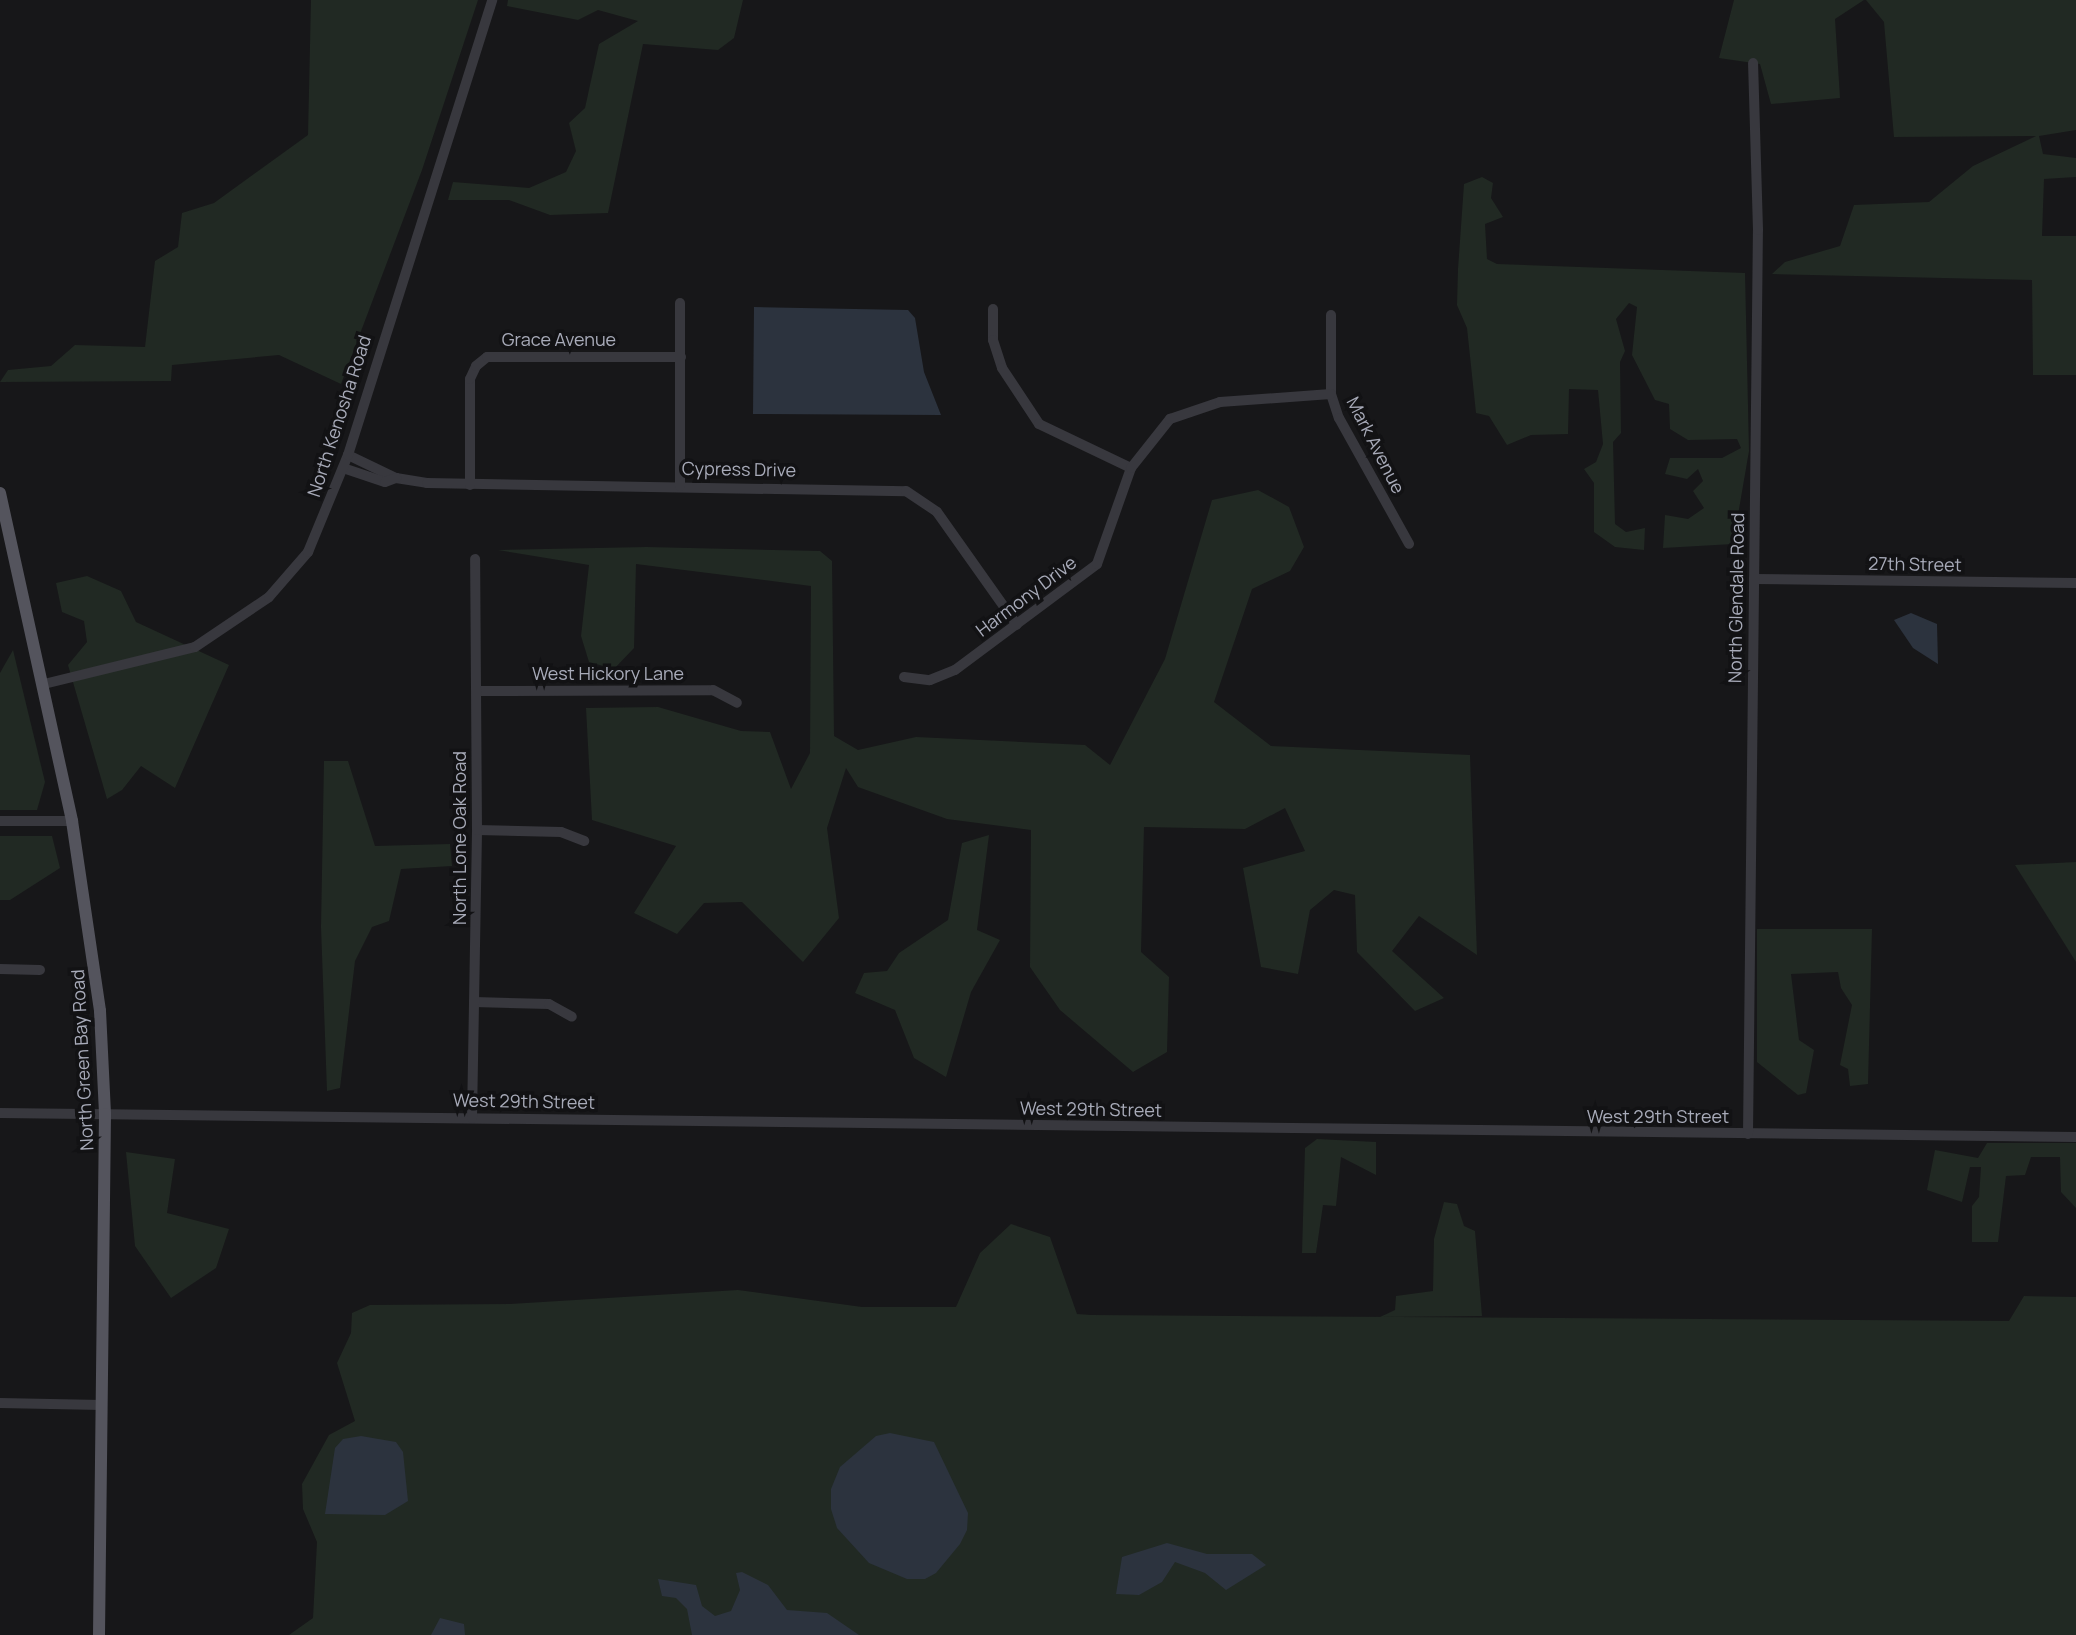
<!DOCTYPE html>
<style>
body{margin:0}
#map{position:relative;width:2076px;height:1635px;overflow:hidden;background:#171719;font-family:Manrope,sans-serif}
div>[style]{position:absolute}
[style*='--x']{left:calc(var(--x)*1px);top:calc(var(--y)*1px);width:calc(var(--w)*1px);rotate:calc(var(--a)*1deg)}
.green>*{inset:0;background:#212923}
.water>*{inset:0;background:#2c333e}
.minor>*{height:10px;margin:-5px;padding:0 5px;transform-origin:5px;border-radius:5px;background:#38383e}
.major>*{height:12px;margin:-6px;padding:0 6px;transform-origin:6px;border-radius:6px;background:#54545d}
span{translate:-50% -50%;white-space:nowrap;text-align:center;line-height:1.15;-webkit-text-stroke:7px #121214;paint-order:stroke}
.street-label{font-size:18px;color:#a8abb9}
</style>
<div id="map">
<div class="green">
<div style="clip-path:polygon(311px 0,478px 0,422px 170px,341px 384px,279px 355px,172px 365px,171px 381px,0 382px,8px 370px,51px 366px,75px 345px,145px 347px,155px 261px,178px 247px,182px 213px,214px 203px,308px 135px)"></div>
<div style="clip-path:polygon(508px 0,743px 0,734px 38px,718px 50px,643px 44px,608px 213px,550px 215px,509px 200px,448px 200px,453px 182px,529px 188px,566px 172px,576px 151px,569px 123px,585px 108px,599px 44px,638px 21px,598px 10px,578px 20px,507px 6px)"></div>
<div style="clip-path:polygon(1734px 0,1864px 0,1835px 19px,1840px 98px,1771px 104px,1760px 64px,1719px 58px)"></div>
<div style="clip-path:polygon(1866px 0,2076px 0,2076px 130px,2039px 136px,2043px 154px,2076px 158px,2076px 177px,2044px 179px,2042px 236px,2076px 236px,2076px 375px,2033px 375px,2032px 280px,1772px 274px,1785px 262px,1840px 246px,1854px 205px,1929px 202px,1973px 166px,2036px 136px,1894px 137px,1884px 22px)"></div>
<div style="clip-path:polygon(1482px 177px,1493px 183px,1491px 198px,1503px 217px,1485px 224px,1487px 259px,1497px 264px,1745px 273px,1749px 451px,1733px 544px,1663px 548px,1665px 515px,1688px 519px,1704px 508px,1693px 491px,1703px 481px,1698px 469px,1687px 479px,1665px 474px,1670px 458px,1722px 458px,1741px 448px,1737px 439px,1688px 440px,1670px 429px,1669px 404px,1655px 400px,1632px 355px,1637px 307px,1629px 303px,1616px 319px,1625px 351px,1620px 362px,1621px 433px,1613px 442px,1615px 524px,1626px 532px,1645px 528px,1644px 550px,1615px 547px,1594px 532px,1594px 483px,1584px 469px,1596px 462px,1603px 444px,1598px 390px,1569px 389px,1568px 434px,1531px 435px,1507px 445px,1489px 416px,1476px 413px,1467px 328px,1457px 305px,1458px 269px,1464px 184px)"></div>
<div style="clip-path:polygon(1258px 490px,1289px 507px,1304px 547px,1290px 571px,1252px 589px,1214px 702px,1271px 746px,1470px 755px,1477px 955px,1419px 916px,1392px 951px,1444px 998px,1415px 1011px,1357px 952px,1355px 895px,1334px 890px,1310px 910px,1298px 974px,1261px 967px,1243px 868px,1305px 851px,1285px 808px,1245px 829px,1144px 827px,1141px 952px,1169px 977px,1167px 1052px,1133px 1072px,1060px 1010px,1030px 967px,1031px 830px,947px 819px,858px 787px,846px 768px,827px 828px,839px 918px,803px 962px,742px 902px,704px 903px,677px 934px,634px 913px,676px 846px,592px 820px,586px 708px,658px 707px,741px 731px,770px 732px,791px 789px,810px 753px,811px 586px,636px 564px,634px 648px,614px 669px,589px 662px,581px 636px,589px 565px,498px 550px,647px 547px,820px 551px,832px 561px,834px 736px,858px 750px,916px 737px,1085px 745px,1110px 765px,1165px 659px,1212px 500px)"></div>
<div style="clip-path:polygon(87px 576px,121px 591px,136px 622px,229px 665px,175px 788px,141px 766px,122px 790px,107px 799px,68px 665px,87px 642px,84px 621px,62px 612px,56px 583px)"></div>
<div style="clip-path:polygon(13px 650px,45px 782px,37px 810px,0 810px,0 673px)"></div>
<div style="clip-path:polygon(324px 761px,348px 761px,375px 846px,450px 844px,452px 866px,401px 869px,389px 921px,372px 927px,355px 961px,340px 1088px,327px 1091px,321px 927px)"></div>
<div style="clip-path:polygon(989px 835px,977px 930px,1000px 940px,971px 992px,946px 1077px,914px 1058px,895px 1010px,855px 993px,864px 973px,887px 971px,899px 953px,948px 920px,962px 843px)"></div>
<div style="clip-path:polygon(0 836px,52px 836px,60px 868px,10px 900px,0 900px)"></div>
<div style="clip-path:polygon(2076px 862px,2076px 962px,2015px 865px)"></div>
<div style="clip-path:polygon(1757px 929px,1872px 929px,1868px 1084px,1850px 1086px,1848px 1069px,1840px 1065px,1852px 1005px,1841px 988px,1838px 972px,1791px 974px,1799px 1040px,1814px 1050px,1806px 1093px,1798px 1095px,1757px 1062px)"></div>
<div style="clip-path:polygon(1317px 1139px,1376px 1142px,1376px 1175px,1341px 1157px,1336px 1206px,1323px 1205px,1316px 1253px,1302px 1253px,1305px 1148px)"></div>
<div style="clip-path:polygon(1987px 1143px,2076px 1143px,2076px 1208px,2061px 1192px,2060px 1157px,2031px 1157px,2025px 1175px,2006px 1176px,1998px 1242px,1972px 1242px,1972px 1206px,1979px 1197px,1981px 1167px,1970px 1167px,1962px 1202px,1927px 1190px,1935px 1150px,1978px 1158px)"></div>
<div style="clip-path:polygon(126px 1152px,175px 1159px,167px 1213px,229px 1229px,216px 1268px,171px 1298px,135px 1246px)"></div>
<div style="clip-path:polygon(1444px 1202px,1457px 1204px,1464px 1226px,1475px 1231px,1482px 1316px,1380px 1317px,1395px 1310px,1396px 1296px,1433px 1291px,1434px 1239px)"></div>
<div style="clip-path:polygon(1011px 1224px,1050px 1237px,1077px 1314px,1091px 1315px,2009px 1321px,2024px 1296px,2076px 1297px,2076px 1635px,289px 1635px,313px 1618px,317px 1542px,303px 1509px,302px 1484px,329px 1435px,355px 1421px,337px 1363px,351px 1333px,352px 1313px,370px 1305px,510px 1304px,738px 1290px,862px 1307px,956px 1307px,980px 1253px)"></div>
</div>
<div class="water">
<div style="clip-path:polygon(754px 307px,908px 310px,915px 318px,924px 372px,941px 415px,753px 414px)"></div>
<div style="clip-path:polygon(1911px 613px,1937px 624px,1938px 664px,1913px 648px,1894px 620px)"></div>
<div style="clip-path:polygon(890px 1433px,934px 1442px,968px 1513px,967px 1530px,960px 1544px,936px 1573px,925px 1579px,907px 1579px,869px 1563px,837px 1528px,831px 1509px,831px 1489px,840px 1467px,876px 1436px)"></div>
<div style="clip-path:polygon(361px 1436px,396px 1442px,403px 1452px,408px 1501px,385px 1515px,325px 1514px,335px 1448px,343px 1439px)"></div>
<div style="clip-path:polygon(1167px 1543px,1207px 1554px,1252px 1554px,1266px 1565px,1226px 1590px,1205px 1573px,1175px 1562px,1162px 1582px,1139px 1595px,1116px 1594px,1122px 1557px)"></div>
<div style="clip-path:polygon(742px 1572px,768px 1585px,787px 1610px,827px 1613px,859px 1635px,692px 1635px,687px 1609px,676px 1598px,662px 1596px,658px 1579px,696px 1585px,702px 1606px,715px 1616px,731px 1611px,740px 1590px,736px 1573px)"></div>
<div style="clip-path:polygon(440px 1618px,464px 1624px,465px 1635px,431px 1635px)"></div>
</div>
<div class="minor">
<div style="--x:993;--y:309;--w:31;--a:90"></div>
<div style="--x:993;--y:340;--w:29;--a:72"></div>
<div style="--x:1002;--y:368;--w:67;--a:56.5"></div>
<div style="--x:1039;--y:424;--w:102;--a:25.6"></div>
<div style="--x:1331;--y:315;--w:79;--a:90"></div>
<div style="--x:1331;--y:394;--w:25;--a:72"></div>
<div style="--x:1339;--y:418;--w:144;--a:60.9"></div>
<div style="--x:348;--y:455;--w:53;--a:25.6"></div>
<div style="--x:396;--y:478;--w:31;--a:9"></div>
<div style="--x:427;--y:483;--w:479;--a:1"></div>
<div style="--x:906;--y:491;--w:37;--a:34"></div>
<div style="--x:937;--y:512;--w:138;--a:54.7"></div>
<div style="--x:343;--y:468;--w:44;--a:18.4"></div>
<div style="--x:385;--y:482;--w:12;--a:-20"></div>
<div style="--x:470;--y:485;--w:106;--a:-90"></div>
<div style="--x:470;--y:379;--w:14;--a:-65"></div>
<div style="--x:476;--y:366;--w:14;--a:-39"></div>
<div style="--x:487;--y:357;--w:194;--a:0"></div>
<div style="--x:680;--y:486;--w:183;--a:-90"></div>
<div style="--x:1754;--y:579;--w:322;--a:0.7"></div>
<div style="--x:904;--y:677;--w:26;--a:7"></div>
<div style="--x:930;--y:680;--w:27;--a:-22"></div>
<div style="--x:955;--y:670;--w:177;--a:-36.7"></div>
<div style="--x:1097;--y:564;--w:102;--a:-70.5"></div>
<div style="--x:1131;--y:468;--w:63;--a:-51.5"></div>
<div style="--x:1170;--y:419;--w:53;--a:-18.8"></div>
<div style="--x:1220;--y:402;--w:111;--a:-4.1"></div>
<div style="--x:44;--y:684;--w:155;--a:-13.8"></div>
<div style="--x:195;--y:647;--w:89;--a:-34"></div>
<div style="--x:269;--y:597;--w:60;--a:-49.1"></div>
<div style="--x:308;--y:552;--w:105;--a:-67.6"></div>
<div style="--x:348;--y:455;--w:477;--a:-72.4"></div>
<div style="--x:477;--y:691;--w:236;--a:-0.2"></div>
<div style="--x:713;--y:690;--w:27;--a:28"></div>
<div style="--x:0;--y:821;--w:72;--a:0"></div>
<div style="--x:477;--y:830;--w:84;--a:1.4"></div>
<div style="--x:561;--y:832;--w:25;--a:21"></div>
<div style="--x:0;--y:969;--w:40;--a:1.4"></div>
<div style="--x:474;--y:1002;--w:75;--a:1.5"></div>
<div style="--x:549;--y:1004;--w:26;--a:29"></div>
<div style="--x:0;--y:1113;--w:2076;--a:0.66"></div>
<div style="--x:472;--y:1118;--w:288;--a:-89"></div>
<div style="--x:477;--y:830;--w:271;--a:-90.4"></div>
<div style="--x:1748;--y:1134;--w:904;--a:-89.37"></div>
<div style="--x:1758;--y:230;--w:167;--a:-91.7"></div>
<div style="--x:0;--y:1403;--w:102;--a:1.1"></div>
</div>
<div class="major">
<div style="--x:0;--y:493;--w:336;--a:77.6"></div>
<div style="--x:72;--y:821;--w:192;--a:81.6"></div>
<div style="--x:100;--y:1011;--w:103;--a:87.2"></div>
<div style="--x:105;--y:1114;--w:521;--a:90.66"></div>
</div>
<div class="street-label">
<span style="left:559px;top:339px">Grace Avenue</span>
<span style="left:339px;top:416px;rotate:-72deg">North Kenosha Road</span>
<span style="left:1376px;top:445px;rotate:63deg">Mark Avenue</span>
<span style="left:739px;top:469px;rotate:1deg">Cypress Drive</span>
<span style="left:1915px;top:564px;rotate:1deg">27th Street</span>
<span style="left:1026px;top:596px;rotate:-37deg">Harmony Drive</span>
<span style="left:1736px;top:598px;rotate:-89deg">North Glendale Road</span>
<span style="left:608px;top:673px">West Hickory Lane</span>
<span style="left:459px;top:838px;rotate:-90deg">North Lone Oak Road</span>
<span style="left:82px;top:1060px;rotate:-93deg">North Green Bay Road</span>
<span style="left:524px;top:1101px;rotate:1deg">West 29th Street</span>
<span style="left:1091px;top:1109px;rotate:1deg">West 29th Street</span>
<span style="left:1658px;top:1116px">West 29th Street</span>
</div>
</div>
